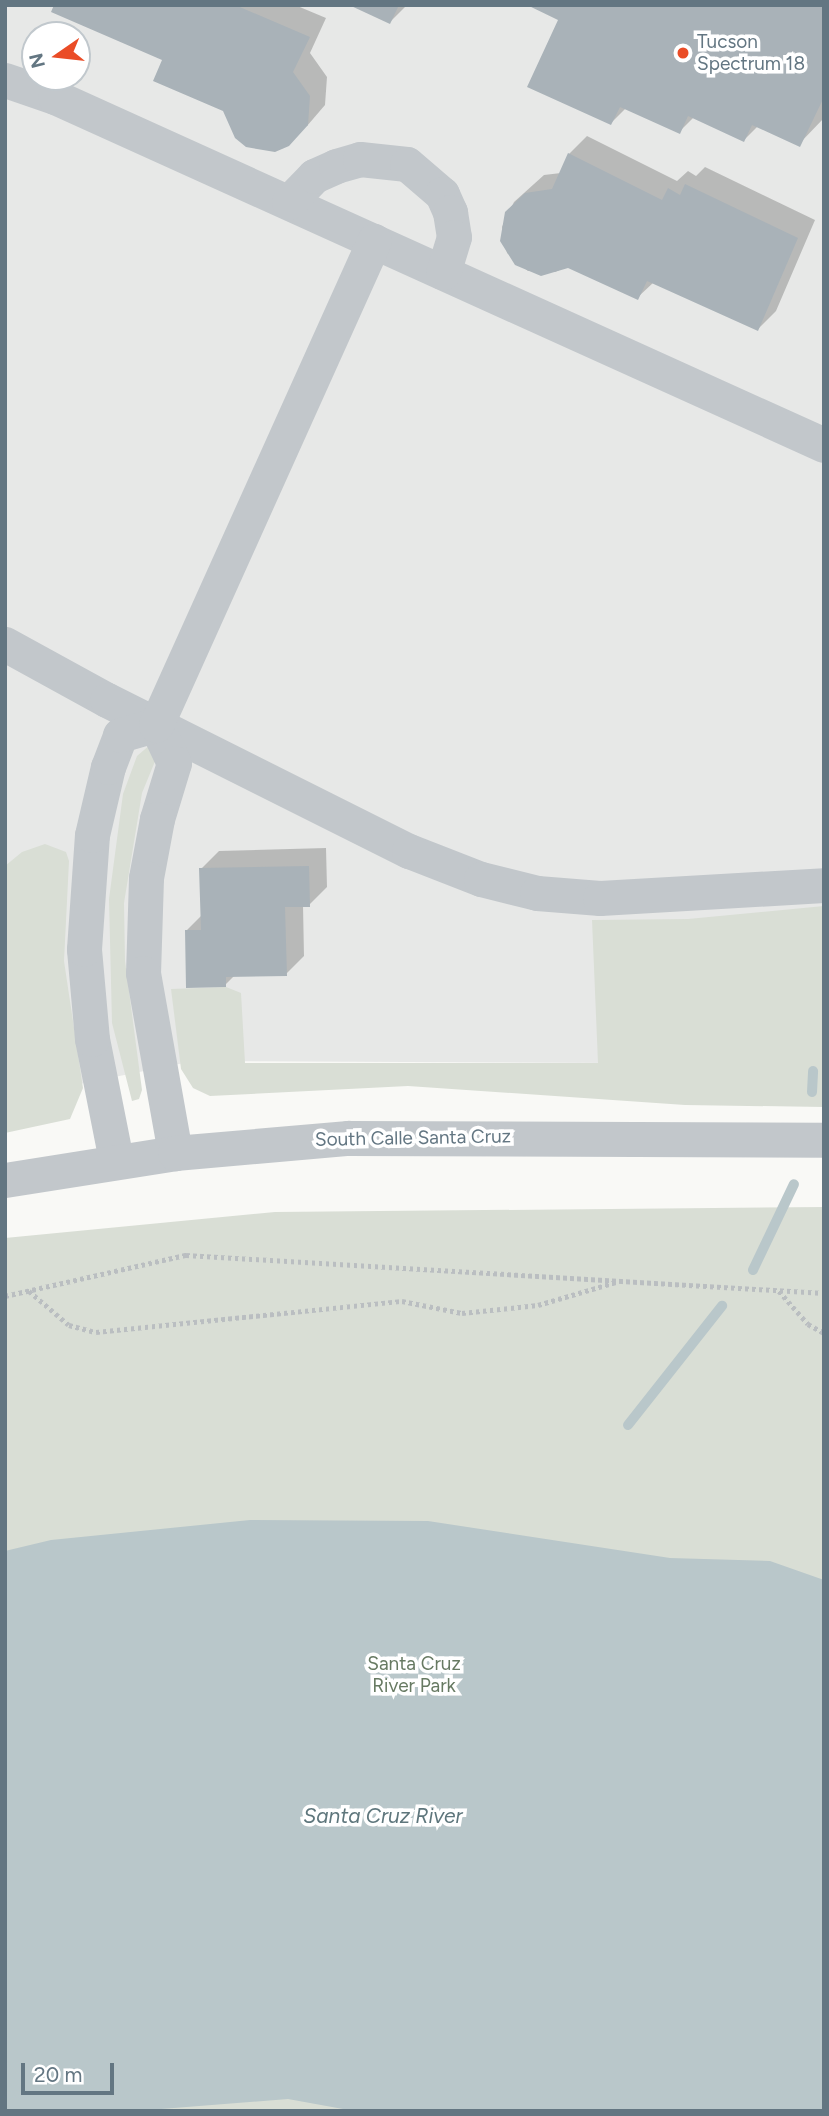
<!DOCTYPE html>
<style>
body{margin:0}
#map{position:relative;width:829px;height:2116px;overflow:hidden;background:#f9f9f6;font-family:Figtree,sans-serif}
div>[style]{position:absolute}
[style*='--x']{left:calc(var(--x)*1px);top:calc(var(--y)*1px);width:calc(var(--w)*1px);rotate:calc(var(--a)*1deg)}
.built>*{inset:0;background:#e7e8e7}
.green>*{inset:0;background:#d9ded5}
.water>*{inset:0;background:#b9c7ca}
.shadow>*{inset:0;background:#0003}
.stream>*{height:10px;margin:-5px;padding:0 5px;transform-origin:5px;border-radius:5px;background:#b9c7ca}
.building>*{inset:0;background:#a9b2b8}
.path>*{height:4.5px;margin-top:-2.25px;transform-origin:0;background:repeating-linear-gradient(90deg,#babec1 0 3.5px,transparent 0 7px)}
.minor>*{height:35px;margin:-17.5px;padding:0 17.5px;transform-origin:17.5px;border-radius:17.5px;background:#c2c7cb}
.dots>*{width:19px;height:19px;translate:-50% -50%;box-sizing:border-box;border:4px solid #fff;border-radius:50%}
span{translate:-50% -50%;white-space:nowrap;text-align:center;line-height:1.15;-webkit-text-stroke:7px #fff;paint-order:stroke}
.poi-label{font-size:19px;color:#637682}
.left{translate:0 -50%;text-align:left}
.street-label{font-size:19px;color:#637682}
.park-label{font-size:19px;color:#677a62}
.water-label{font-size:21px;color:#5e767c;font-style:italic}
.frame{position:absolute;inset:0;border:7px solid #637682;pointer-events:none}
.north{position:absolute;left:21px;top:21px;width:70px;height:70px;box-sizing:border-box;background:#fff;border:2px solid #c1c8cd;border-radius:50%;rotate:256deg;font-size:19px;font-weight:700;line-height:28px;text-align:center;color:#637682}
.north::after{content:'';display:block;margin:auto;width:24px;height:32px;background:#ea4c26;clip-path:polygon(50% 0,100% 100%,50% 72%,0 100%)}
.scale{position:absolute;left:21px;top:2063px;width:93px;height:32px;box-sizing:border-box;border:4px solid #637682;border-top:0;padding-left:9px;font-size:21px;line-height:24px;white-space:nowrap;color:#637682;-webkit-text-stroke:5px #fff;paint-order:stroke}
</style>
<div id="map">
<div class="built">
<div style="clip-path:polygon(evenodd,5px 5px,824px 5px,824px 1064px,194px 1061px,5px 1099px,5px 5px,35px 35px,77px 35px,77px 77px,35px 77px,35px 35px)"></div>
</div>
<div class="green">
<div style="clip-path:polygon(151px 744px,156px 759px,142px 793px,124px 903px,125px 961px,142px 1090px,139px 1099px,132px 1101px,112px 1023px,109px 899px,123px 794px,137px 756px)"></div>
<div style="clip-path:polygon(45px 844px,66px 852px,69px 861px,64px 961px,83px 1088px,70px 1119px,5px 1133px,5px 866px,22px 852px)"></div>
<div style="clip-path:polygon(824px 906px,824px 1107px,685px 1105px,408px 1086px,210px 1096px,193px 1088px,181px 1069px,171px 989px,226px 987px,241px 993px,245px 1063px,598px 1063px,592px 920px,688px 919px)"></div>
<div style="clip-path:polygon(824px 1207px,824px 2111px,5px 2111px,5px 1238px,275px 1212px)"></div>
</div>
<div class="water">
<div style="clip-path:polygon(250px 1520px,428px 1521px,670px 1558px,770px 1561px,824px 1580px,824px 2111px,354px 2111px,288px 2099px,136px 2111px,5px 2111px,5px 1551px,51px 1540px)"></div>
</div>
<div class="shadow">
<div style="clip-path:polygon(56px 5px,295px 5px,326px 18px,310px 53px,327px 77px,325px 105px,307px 126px)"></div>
<div style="clip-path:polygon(354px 5px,407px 5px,390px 22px)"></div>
<div style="clip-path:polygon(824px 5px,824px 118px,799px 144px,758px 126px,744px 140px,694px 117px,679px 132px,626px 108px,611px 123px,561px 19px)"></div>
<div style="clip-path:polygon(587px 136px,677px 181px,688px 171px,696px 176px,705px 167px,815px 220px,776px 311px,758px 329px,654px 282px,638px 297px,568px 266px,555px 272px,528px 271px,507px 253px,502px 227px,514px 202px,544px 175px,561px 173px,569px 154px)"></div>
<div style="clip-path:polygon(326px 848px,327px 887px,309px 905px,303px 905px,304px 956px,286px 974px,235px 975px,225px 985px,186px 931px,202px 915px,201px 869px,219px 851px)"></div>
</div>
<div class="stream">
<div style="--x:812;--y:1092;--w:21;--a:-87"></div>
<div style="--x:753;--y:1270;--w:95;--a:-64.5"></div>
<div style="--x:628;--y:1425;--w:152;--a:-51.7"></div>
</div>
<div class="building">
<div style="clip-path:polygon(54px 5px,235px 5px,310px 37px,293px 72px,310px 96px,308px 125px,289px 146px,275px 152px,246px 147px,235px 138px,223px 111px,153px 81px,162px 60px,51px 12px)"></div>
<div style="clip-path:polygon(349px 5px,399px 5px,390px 24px)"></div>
<div style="clip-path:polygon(527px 5px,824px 5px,824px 97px,800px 147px,752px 125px,744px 142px,688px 116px,680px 134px,620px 107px,611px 125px,527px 87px,558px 20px)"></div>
<div style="clip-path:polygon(568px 153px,662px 200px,668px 188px,680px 195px,685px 184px,798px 238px,758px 331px,647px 281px,638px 300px,568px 268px,541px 276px,515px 265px,500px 241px,505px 212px,525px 193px,552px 189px)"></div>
<div style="clip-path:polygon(309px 866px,310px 907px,285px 907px,287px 976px,226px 977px,226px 987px,186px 988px,185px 930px,201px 930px,199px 868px)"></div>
</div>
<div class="path">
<div style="--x:29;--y:1291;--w:52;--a:40.4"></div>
<div style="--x:69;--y:1325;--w:28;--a:15"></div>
<div style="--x:96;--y:1332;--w:308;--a:-5.8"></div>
<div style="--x:402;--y:1301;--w:61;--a:11.3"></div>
<div style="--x:462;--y:1313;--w:76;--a:-6"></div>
<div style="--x:538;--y:1305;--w:81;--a:-16.4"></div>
<div style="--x:779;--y:1291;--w:44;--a:48.7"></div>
<div style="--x:808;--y:1324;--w:18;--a:29"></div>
<div style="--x:5;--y:1296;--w:186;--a:-12.8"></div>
<div style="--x:186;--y:1255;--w:639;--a:3.41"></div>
</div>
<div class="minor">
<div style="--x:5;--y:80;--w:53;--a:18.8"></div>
<div style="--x:55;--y:97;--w:844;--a:24.35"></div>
<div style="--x:289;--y:202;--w:36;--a:-46"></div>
<div style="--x:314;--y:176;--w:24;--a:-24"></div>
<div style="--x:336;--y:166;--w:25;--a:-16"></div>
<div style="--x:360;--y:159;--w:47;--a:6.1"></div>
<div style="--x:407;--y:164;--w:46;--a:40.6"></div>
<div style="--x:442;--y:194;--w:20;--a:66"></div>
<div style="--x:450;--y:212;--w:25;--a:81"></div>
<div style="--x:454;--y:237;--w:37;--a:107"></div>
<div style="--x:5;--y:644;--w:116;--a:28.8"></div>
<div style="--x:107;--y:700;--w:338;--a:26.6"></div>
<div style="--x:409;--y:851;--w:77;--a:21.3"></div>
<div style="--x:481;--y:879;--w:58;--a:14"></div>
<div style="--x:537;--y:893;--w:63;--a:4.5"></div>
<div style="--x:600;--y:898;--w:224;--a:-3.3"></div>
<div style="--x:156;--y:725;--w:42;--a:64.7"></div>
<div style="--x:174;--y:763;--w:59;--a:106.9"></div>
<div style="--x:157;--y:819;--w:60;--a:100.6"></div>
<div style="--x:146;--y:878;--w:95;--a:91.8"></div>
<div style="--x:143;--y:973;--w:183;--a:79.9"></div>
<div style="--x:116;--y:1160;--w:123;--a:-101.2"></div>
<div style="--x:92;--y:1039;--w:90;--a:-95.1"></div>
<div style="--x:84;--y:949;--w:114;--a:-86"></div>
<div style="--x:92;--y:835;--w:70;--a:-76.8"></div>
<div style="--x:108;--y:767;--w:34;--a:-69"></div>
<div style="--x:120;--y:735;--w:37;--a:-16"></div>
<div style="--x:156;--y:725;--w:531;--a:-65.75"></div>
<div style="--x:5;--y:1180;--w:172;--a:-9"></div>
<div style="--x:175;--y:1153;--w:174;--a:-5"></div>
<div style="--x:348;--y:1138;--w:476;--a:0.2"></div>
</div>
<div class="dots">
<div style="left:683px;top:53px;background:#ea4c26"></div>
</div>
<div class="poi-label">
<span class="left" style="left:697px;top:53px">Tucson<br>Spectrum 18</span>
</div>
<div class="street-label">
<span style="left:413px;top:1138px;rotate:-1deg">South Calle Santa Cruz</span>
</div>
<div class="park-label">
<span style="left:414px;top:1675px">Santa Cruz<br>River Park</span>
</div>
<div class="water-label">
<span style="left:383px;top:1816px">Santa Cruz River</span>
</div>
<div class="frame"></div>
<div class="north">N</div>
<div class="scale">20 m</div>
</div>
